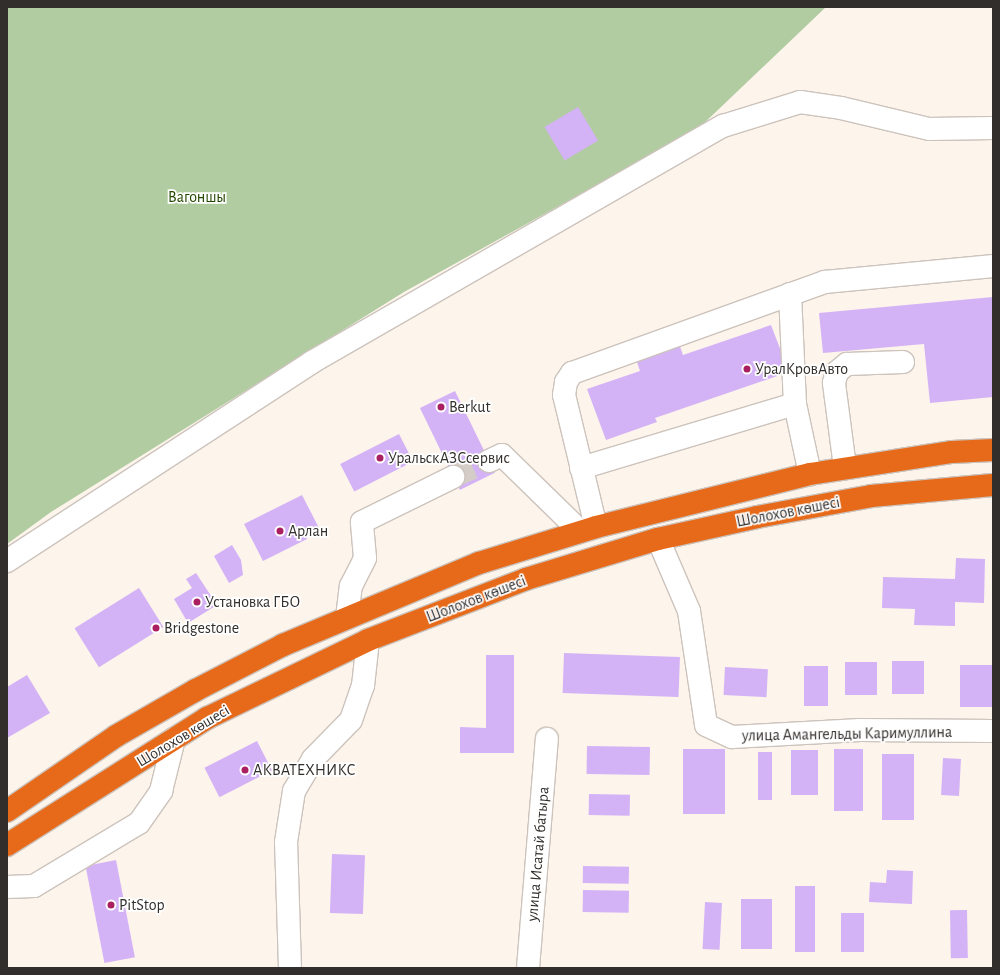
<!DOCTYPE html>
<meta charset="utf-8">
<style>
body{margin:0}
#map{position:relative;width:1000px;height:975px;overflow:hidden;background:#fdf4ec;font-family:"Alegreya Sans",sans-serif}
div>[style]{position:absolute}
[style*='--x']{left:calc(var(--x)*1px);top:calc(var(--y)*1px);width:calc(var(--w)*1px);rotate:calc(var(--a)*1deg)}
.green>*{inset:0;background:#b2cca2}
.building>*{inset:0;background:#d4b2f6;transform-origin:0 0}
.minor-tunnel>*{height:22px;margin-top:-11px;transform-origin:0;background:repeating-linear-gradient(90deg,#d4ccc6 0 22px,transparent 0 33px)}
.roads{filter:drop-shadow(1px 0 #ccc3bc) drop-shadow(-1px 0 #ccc3bc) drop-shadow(0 1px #ccc3bc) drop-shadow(0 -1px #ccc3bc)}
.minor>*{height:22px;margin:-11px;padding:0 11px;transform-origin:11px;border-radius:11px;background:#fff}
.highway>*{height:22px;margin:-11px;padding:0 11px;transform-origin:11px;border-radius:11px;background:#e66a19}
.dots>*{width:11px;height:11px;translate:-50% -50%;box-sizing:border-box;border:2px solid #fff;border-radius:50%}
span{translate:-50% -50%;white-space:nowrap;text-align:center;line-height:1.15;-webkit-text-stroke:3.5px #fff;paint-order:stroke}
.park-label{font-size:16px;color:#254800}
.poi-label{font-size:16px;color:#322e2c}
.left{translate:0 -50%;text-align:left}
.street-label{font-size:16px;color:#322e2c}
.frame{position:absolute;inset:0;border:8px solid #322e2c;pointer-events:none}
</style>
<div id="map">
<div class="green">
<div style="clip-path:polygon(7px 7px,826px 7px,699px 128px,404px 292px,51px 512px,7px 544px)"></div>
</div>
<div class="building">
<div style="left:578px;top:107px;width:39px;height:39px;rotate:59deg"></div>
<div style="clip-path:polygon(993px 297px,993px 397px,930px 403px,924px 344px,823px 353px,819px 313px)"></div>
<div style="clip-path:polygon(771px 325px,789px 372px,655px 418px,657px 422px,606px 440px,587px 389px,640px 371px,634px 353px,677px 338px,683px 355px)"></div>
<div style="left:455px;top:391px;width:91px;height:39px;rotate:64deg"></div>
<div style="left:399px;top:434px;width:31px;height:66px;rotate:63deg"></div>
<div style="clip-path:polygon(302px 495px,319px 528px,305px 534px,307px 539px,263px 561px,244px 524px)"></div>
<div style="clip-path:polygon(232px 545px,241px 560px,243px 575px,229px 583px,214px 556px)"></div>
<div style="clip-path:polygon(956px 558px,985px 559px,984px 603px,955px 602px,955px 626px,914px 625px,915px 609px,882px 608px,883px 577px,955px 579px)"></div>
<div style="clip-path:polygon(196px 573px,217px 605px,188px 623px,174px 599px,192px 588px,186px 579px)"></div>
<div style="left:139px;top:588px;width:46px;height:76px;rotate:58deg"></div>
<div style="left:564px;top:653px;width:116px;height:40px;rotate:2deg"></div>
<div style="clip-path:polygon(486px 655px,514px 655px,514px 753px,460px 753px,460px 727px,486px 728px)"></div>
<div style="left:892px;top:661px;width:32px;height:33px"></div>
<div style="left:845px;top:662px;width:32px;height:33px"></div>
<div style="left:993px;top:665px;width:42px;height:33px;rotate:90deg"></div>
<div style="left:804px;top:666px;width:24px;height:40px"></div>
<div style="left:725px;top:667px;width:43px;height:28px;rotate:3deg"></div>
<div style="clip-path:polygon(27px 675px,50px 713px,7px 738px,7px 687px)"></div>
<div style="left:257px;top:741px;width:33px;height:59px;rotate:63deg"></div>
<div style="left:587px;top:746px;width:63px;height:28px;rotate:1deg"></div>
<div style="left:683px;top:749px;width:42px;height:65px"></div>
<div style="left:834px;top:749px;width:29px;height:62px"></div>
<div style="left:791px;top:750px;width:27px;height:45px"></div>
<div style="left:758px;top:752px;width:14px;height:48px"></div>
<div style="left:882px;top:754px;width:32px;height:66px"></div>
<div style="left:943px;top:758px;width:18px;height:37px;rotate:3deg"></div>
<div style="left:589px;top:794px;width:41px;height:21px;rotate:1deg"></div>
<div style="left:332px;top:854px;width:33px;height:59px;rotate:2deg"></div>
<div style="left:116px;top:860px;width:99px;height:31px;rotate:79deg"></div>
<div style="left:583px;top:866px;width:46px;height:17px;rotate:1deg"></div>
<div style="clip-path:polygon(887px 870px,913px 871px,912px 904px,869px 902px,870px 882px,886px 883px)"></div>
<div style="left:795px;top:886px;width:20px;height:66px"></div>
<div style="left:583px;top:890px;width:46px;height:22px;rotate:1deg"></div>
<div style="left:741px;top:899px;width:31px;height:50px"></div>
<div style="left:705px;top:902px;width:17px;height:47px;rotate:3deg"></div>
<div style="left:967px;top:910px;width:48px;height:17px;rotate:89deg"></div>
<div style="left:841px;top:913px;width:23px;height:39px"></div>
</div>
<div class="minor-tunnel">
<div style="--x:453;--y:477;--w:39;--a:-24"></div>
</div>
<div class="roads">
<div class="minor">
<div style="--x:790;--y:294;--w:110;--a:87.4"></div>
<div style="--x:489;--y:461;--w:14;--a:-25"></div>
<div style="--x:502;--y:455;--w:109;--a:44.3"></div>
<div style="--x:845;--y:467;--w:85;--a:-97.5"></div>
<div style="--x:834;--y:383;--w:11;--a:-75"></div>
<div style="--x:837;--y:372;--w:13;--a:-39"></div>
<div style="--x:847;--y:364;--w:56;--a:-2"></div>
<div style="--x:581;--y:468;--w:223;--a:-16.7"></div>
<div style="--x:795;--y:404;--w:72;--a:77.9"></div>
<div style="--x:596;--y:527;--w:136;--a:-103.6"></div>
<div style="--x:564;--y:395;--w:13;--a:-81"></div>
<div style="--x:566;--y:382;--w:11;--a:-56"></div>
<div style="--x:572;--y:373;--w:269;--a:-19.8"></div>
<div style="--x:825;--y:282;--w:169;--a:-5.4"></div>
<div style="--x:658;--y:539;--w:78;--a:66.7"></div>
<div style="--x:689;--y:611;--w:115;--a:81.5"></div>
<div style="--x:706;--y:725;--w:29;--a:25"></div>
<div style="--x:732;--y:737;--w:128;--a:-3.1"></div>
<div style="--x:860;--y:730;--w:133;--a:0.4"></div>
<div style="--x:7;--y:561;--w:364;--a:-33.1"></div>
<div style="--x:312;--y:362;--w:474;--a:-29.9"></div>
<div style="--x:723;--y:126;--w:81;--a:-17.3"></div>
<div style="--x:800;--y:102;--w:41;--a:8.3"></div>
<div style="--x:841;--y:108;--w:90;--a:13.4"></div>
<div style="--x:929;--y:129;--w:64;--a:-0.9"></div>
<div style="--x:347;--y:617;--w:31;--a:-83"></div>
<div style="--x:351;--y:586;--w:31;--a:-63"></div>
<div style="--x:365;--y:558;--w:36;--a:-95"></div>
<div style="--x:362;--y:522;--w:102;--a:-26.3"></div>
<div style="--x:7;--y:887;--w:27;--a:-2"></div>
<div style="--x:34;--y:886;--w:122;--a:-31"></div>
<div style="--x:139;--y:823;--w:39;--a:-55"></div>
<div style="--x:161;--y:791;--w:54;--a:-76"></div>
<div style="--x:290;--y:968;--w:126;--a:-91.8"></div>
<div style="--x:286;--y:842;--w:52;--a:-81.1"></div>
<div style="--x:294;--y:791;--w:37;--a:-59"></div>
<div style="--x:313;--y:759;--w:54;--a:-45.7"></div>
<div style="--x:351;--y:720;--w:36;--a:-71"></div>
<div style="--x:363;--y:686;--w:46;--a:-83.8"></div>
<div style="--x:528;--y:968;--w:230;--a:-85.3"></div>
</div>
<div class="highway">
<div style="--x:7;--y:811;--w:132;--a:-34.5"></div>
<div style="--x:116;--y:736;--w:92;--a:-29.9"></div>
<div style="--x:196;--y:690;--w:98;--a:-27.3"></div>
<div style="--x:283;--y:645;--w:212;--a:-22.7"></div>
<div style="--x:479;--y:563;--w:122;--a:-17.1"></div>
<div style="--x:596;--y:527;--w:220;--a:-13.9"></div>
<div style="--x:810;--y:474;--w:144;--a:-8.8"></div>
<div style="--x:952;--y:452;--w:41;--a:-2.8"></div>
<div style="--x:7;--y:845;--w:237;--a:-32.4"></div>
<div style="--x:207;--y:718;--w:179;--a:-25.8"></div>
<div style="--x:368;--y:640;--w:169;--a:-21.1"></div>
<div style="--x:526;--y:579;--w:138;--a:-16.9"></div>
<div style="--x:658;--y:539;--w:101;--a:-12.5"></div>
<div style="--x:757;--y:517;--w:116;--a:-10.4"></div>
<div style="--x:871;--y:496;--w:122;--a:-5.2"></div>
</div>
</div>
<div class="dots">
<div style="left:747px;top:369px;background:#a91f62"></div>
<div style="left:441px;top:407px;background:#a91f62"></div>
<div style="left:380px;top:458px;background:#a91f62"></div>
<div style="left:280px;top:531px;background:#a91f62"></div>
<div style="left:197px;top:602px;background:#a91f62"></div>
<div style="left:156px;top:628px;background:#a91f62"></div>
<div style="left:245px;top:770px;background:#a91f62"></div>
<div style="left:111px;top:905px;background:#a91f62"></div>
</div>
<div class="park-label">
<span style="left:197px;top:197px">Вагоншы</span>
</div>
<div class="poi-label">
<span class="left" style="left:755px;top:369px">УралКровАвто</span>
<span class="left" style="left:449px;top:407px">Berkut</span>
<span class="left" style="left:388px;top:458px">УральскАЗСсервис</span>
<span class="left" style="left:288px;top:531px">Арлан</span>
<span class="left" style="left:205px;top:602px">Установка ГБО</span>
<span class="left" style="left:164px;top:628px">Bridgestone</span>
<span class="left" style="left:253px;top:770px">АКВАТЕХНИКС</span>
<span class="left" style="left:119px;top:905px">PitStop</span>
</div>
<div class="street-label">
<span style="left:788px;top:512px;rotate:-11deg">Шолохов көшесі</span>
<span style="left:476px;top:599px;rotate:-21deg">Шолохов көшесі</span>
<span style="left:847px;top:734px;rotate:-1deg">улица Амангельды Каримуллина</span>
<span style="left:183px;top:736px;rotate:-31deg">Шолохов көшесі</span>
<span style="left:538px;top:854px;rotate:-85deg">улица Исатай батыра</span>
</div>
<div class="frame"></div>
</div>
